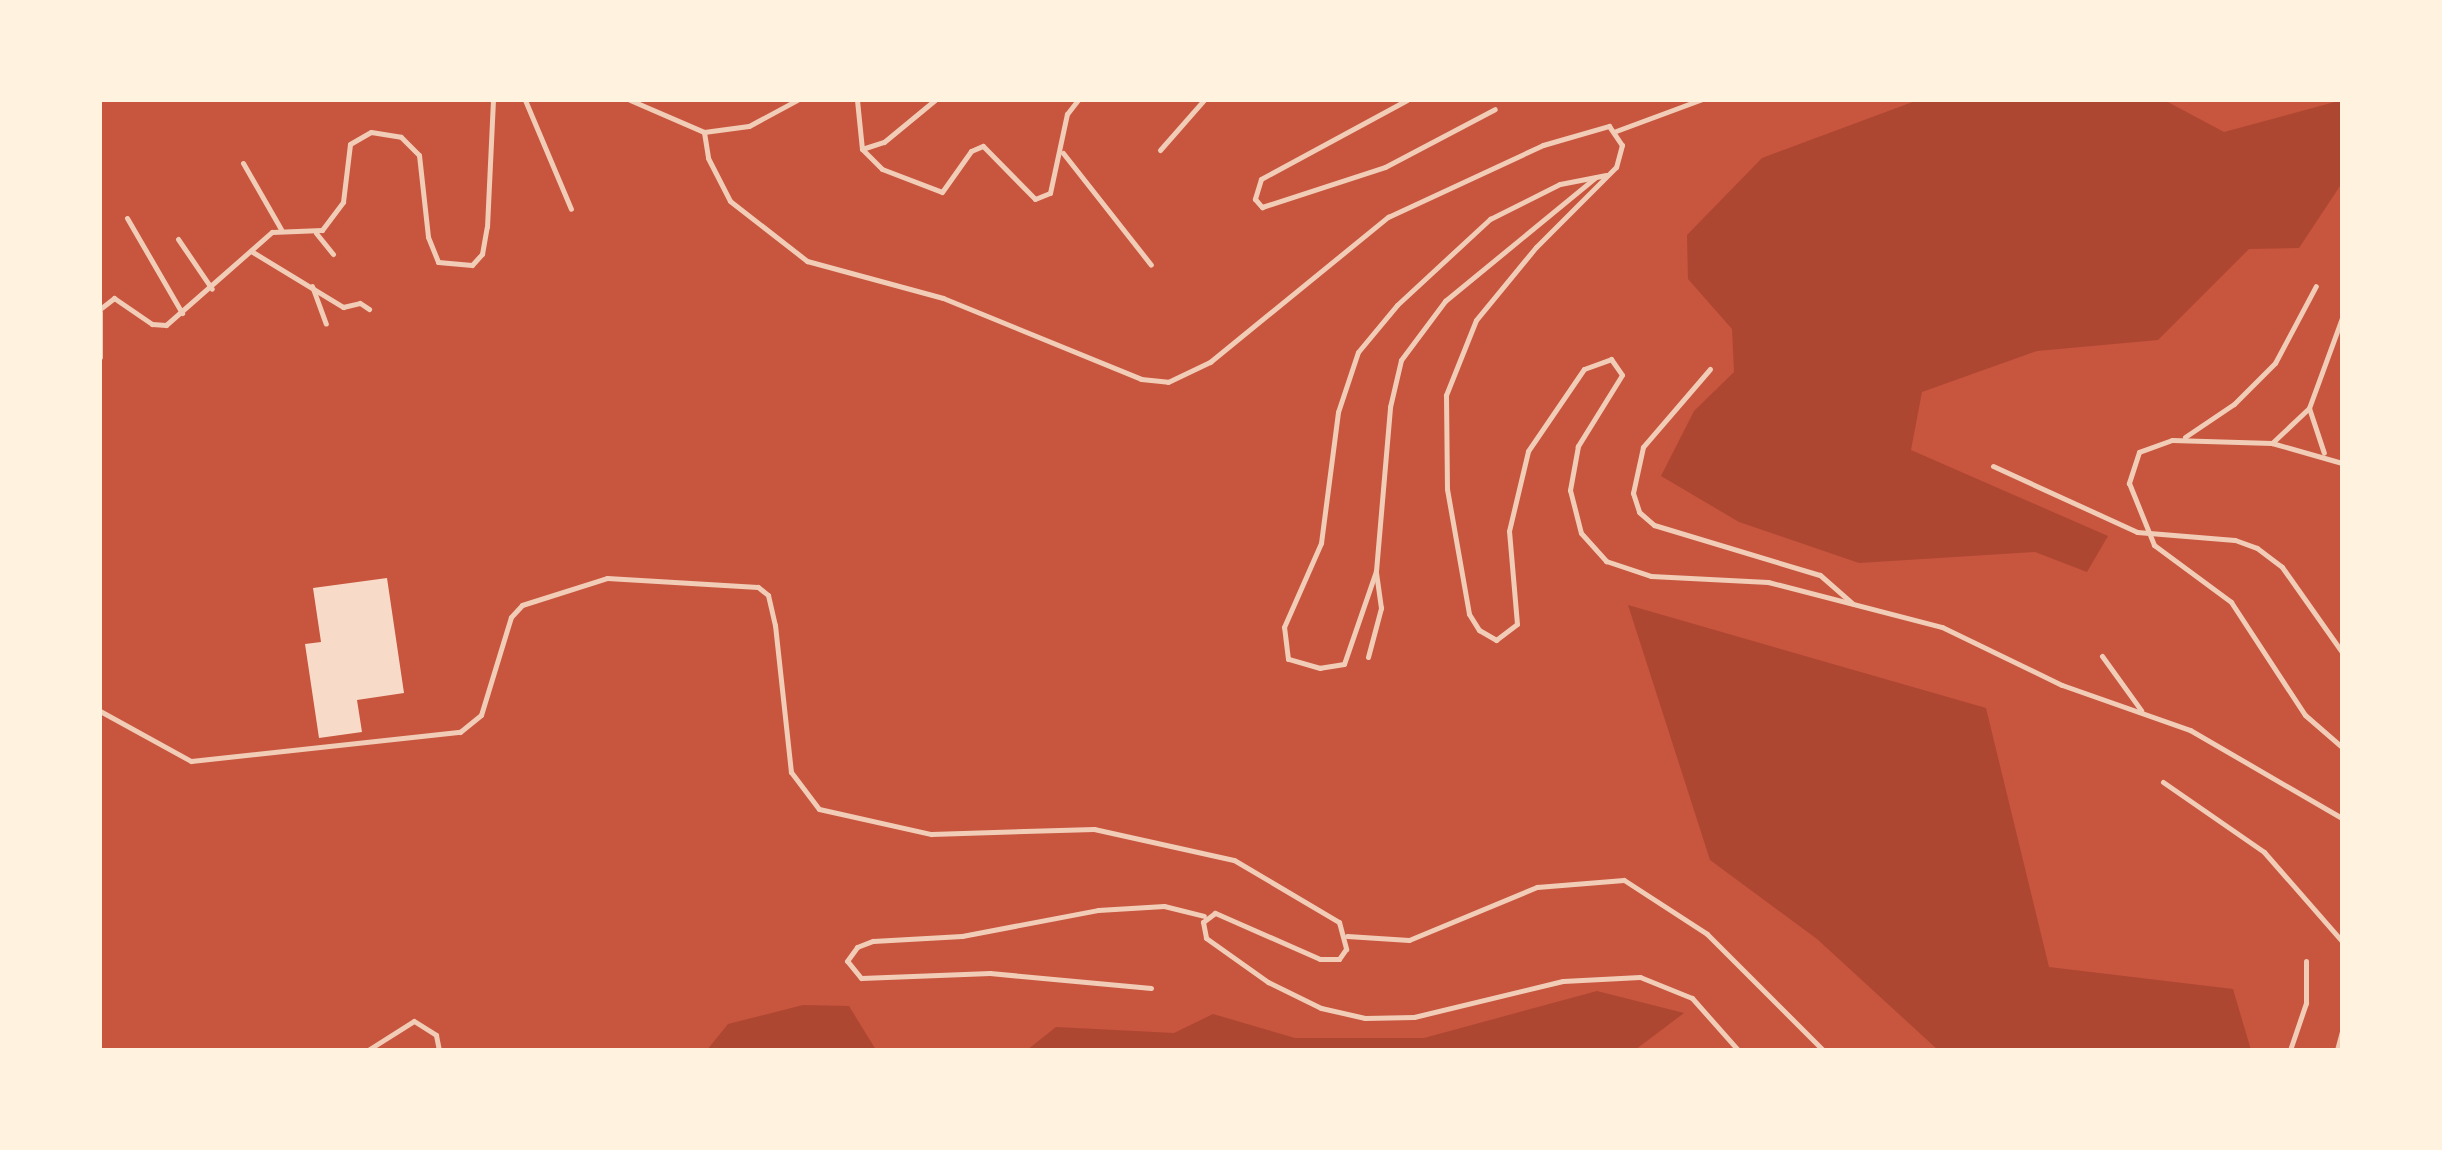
<!DOCTYPE html>
<style>
body{margin:0}
#map{position:relative;width:2442px;height:1150px;overflow:hidden;background:#c8553d;font-family:"Exo 2",sans-serif}
div>[style]{position:absolute}
[style*='--x']{left:calc(var(--x)*1px);top:calc(var(--y)*1px);width:calc(var(--w)*1px);rotate:calc(var(--a)*1deg)}
.green>*{inset:0;background:#ae4732}
.building>*{inset:0;background:#f7dbc8}
.minor>*{height:5px;margin:-2.5px;padding:0 2.5px;transform-origin:2.5px;border-radius:2.5px;background:#f1ccb7}
span{translate:-50% -50%;white-space:nowrap;text-align:center;line-height:1.15;-webkit-text-stroke:10px #fff3e0;paint-order:stroke}
.frame{position:absolute;inset:0;border:102px solid #fff3e0;pointer-events:none}
</style>
<div id="map">
<div class="green">
<div style="clip-path:polygon(1918px 100px,2164px 100px,2224px 132px,2342px 100px,2342px 183px,2299px 248px,2249px 249px,2158px 340px,2037px 351px,1922px 392px,1911px 450px,2108px 536px,2087px 572px,2035px 552px,1859px 563px,1739px 522px,1661px 476px,1694px 411px,1734px 372px,1732px 329px,1688px 279px,1687px 235px,1762px 158px)"></div>
<div style="clip-path:polygon(1628px 605px,1986px 708px,2049px 967px,2233px 989px,2251px 1050px,1938px 1050px,1817px 939px,1710px 860px)"></div>
<div style="clip-path:polygon(1597px 991px,1684px 1013px,1635px 1050px,1027px 1050px,1056px 1027px,1174px 1033px,1213px 1014px,1295px 1038px,1424px 1038px)"></div>
<div style="clip-path:polygon(803px 1005px,849px 1006px,876px 1050px,707px 1050px,728px 1024px)"></div>
</div>
<div class="building">
<div style="clip-path:polygon(387px 578px,404px 693px,357px 700px,362px 732px,319px 738px,305px 644px,321px 642px,313px 588px)"></div>
</div>
<div class="minor">
<div style="--x:525;--y:100;--w:118;--a:67.1"></div>
<div style="--x:630;--y:100;--w:81;--a:23.4"></div>
<div style="--x:704;--y:132;--w:45;--a:-7.6"></div>
<div style="--x:749;--y:126;--w:55;--a:-28.4"></div>
<div style="--x:857;--y:100;--w:49;--a:84.2"></div>
<div style="--x:862;--y:149;--w:28;--a:45"></div>
<div style="--x:882;--y:169;--w:64;--a:21"></div>
<div style="--x:942;--y:192;--w:50;--a:-54.7"></div>
<div style="--x:971;--y:151;--w:13;--a:-23"></div>
<div style="--x:983;--y:146;--w:74;--a:45.5"></div>
<div style="--x:1035;--y:199;--w:16;--a:-22"></div>
<div style="--x:1050;--y:193;--w:81;--a:-77.9"></div>
<div style="--x:1067;--y:114;--w:18;--a:-52"></div>
<div style="--x:1407;--y:100;--w:166;--a:151.6"></div>
<div style="--x:1261;--y:179;--w:21;--a:107"></div>
<div style="--x:1255;--y:199;--w:11;--a:49"></div>
<div style="--x:1262;--y:207;--w:129;--a:-18"></div>
<div style="--x:1385;--y:167;--w:124;--a:-27.8"></div>
<div style="--x:1616;--y:131;--w:90;--a:-20.3"></div>
<div style="--x:704;--y:132;--w:26;--a:81"></div>
<div style="--x:708;--y:158;--w:48;--a:62.9"></div>
<div style="--x:730;--y:201;--w:98;--a:37.9"></div>
<div style="--x:807;--y:261;--w:141;--a:15.2"></div>
<div style="--x:943;--y:298;--w:214;--a:22.2"></div>
<div style="--x:1141;--y:379;--w:27;--a:6"></div>
<div style="--x:1168;--y:382;--w:47;--a:-25.5"></div>
<div style="--x:1210;--y:362;--w:230;--a:-39.2"></div>
<div style="--x:1388;--y:217;--w:171;--a:-24.9"></div>
<div style="--x:1543;--y:145;--w:69;--a:-16.1"></div>
<div style="--x:1609;--y:126;--w:23;--a:56"></div>
<div style="--x:1622;--y:145;--w:23;--a:105"></div>
<div style="--x:1616;--y:167;--w:113;--a:135"></div>
<div style="--x:1536;--y:247;--w:94;--a:129.4"></div>
<div style="--x:1476;--y:320;--w:81;--a:111.8"></div>
<div style="--x:1446;--y:395;--w:94;--a:89.4"></div>
<div style="--x:1447;--y:489;--w:127;--a:80"></div>
<div style="--x:1469;--y:614;--w:19;--a:58"></div>
<div style="--x:1479;--y:630;--w:20;--a:30"></div>
<div style="--x:1496;--y:640;--w:26;--a:-37"></div>
<div style="--x:1517;--y:624;--w:93;--a:-94.9"></div>
<div style="--x:1509;--y:531;--w:82;--a:-76.6"></div>
<div style="--x:1528;--y:451;--w:99;--a:-55.7"></div>
<div style="--x:1584;--y:369;--w:29;--a:-20"></div>
<div style="--x:1611;--y:359;--w:19;--a:55"></div>
<div style="--x:1622;--y:375;--w:84;--a:121.8"></div>
<div style="--x:1578;--y:446;--w:45;--a:100.3"></div>
<div style="--x:1570;--y:490;--w:44;--a:75.7"></div>
<div style="--x:1581;--y:533;--w:38;--a:48"></div>
<div style="--x:1606;--y:561;--w:47;--a:18.4"></div>
<div style="--x:1651;--y:576;--w:117;--a:2.9"></div>
<div style="--x:1768;--y:582;--w:180;--a:14.5"></div>
<div style="--x:1942;--y:627;--w:133;--a:25.8"></div>
<div style="--x:2062;--y:685;--w:136;--a:19.4"></div>
<div style="--x:2190;--y:730;--w:176;--a:30.1"></div>
<div style="--x:862;--y:149;--w:23;--a:-18"></div>
<div style="--x:884;--y:142;--w:66;--a:-39.5"></div>
<div style="--x:1160;--y:150;--w:67;--a:-48.7"></div>
<div style="--x:1063;--y:153;--w:142;--a:51.8"></div>
<div style="--x:243;--y:163;--w:76;--a:60.1"></div>
<div style="--x:127;--y:218;--w:110;--a:59.9"></div>
<div style="--x:316;--y:233;--w:27;--a:51"></div>
<div style="--x:178;--y:239;--w:60;--a:55.8"></div>
<div style="--x:251;--y:251;--w:108;--a:31.3"></div>
<div style="--x:343;--y:307;--w:17;--a:-13"></div>
<div style="--x:360;--y:303;--w:11;--a:34"></div>
<div style="--x:312;--y:286;--w:40;--a:69.8"></div>
<div style="--x:100;--y:309;--w:18;--a:-38"></div>
<div style="--x:114;--y:298;--w:46;--a:34.4"></div>
<div style="--x:152;--y:324;--w:14;--a:4"></div>
<div style="--x:166;--y:325;--w:141;--a:-41.3"></div>
<div style="--x:272;--y:232;--w:50;--a:-2.3"></div>
<div style="--x:322;--y:230;--w:35;--a:-53"></div>
<div style="--x:343;--y:202;--w:58;--a:-83.1"></div>
<div style="--x:350;--y:144;--w:24;--a:-30"></div>
<div style="--x:371;--y:132;--w:30;--a:9"></div>
<div style="--x:401;--y:137;--w:25;--a:45"></div>
<div style="--x:419;--y:155;--w:82;--a:83.7"></div>
<div style="--x:428;--y:237;--w:27;--a:68"></div>
<div style="--x:438;--y:262;--w:34;--a:5"></div>
<div style="--x:472;--y:265;--w:15;--a:-48"></div>
<div style="--x:482;--y:254;--w:27;--a:-80"></div>
<div style="--x:487;--y:227;--w:127;--a:-87.3"></div>
<div style="--x:100;--y:312;--w:45;--a:90"></div>
<div style="--x:1710;--y:369;--w:103;--a:130.7"></div>
<div style="--x:1643;--y:447;--w:47;--a:102.3"></div>
<div style="--x:1633;--y:493;--w:20;--a:72"></div>
<div style="--x:1639;--y:512;--w:20;--a:41"></div>
<div style="--x:1654;--y:525;--w:173;--a:16.8"></div>
<div style="--x:1820;--y:575;--w:43;--a:41.2"></div>
<div style="--x:2309;--y:408;--w:47;--a:71.6"></div>
<div style="--x:2185;--y:437;--w:59;--a:-34"></div>
<div style="--x:2234;--y:404;--w:58;--a:-45"></div>
<div style="--x:2275;--y:363;--w:87;--a:-62"></div>
<div style="--x:2272;--y:443;--w:51;--a:-43.4"></div>
<div style="--x:2309;--y:408;--w:96;--a:-69.9"></div>
<div style="--x:2342;--y:463;--w:73;--a:-164.1"></div>
<div style="--x:2272;--y:443;--w:100;--a:-178.3"></div>
<div style="--x:2172;--y:440;--w:35;--a:160"></div>
<div style="--x:2139;--y:452;--w:33;--a:108"></div>
<div style="--x:2129;--y:483;--w:67;--a:68"></div>
<div style="--x:2154;--y:545;--w:96;--a:36.5"></div>
<div style="--x:2231;--y:602;--w:135;--a:56.8"></div>
<div style="--x:2305;--y:715;--w:49;--a:40.9"></div>
<div style="--x:1993;--y:466;--w:158;--a:24.6"></div>
<div style="--x:2137;--y:532;--w:98;--a:4.7"></div>
<div style="--x:2235;--y:540;--w:23;--a:20"></div>
<div style="--x:2257;--y:548;--w:31;--a:37"></div>
<div style="--x:2282;--y:567;--w:104;--a:54.8"></div>
<div style="--x:1376;--y:571;--w:98;--a:109"></div>
<div style="--x:1344;--y:664;--w:24;--a:171"></div>
<div style="--x:1320;--y:668;--w:33;--a:-164"></div>
<div style="--x:1288;--y:659;--w:32;--a:-97"></div>
<div style="--x:1284;--y:627;--w:92;--a:-66.2"></div>
<div style="--x:1321;--y:543;--w:132;--a:-82.6"></div>
<div style="--x:1338;--y:412;--w:63;--a:-71.6"></div>
<div style="--x:1358;--y:352;--w:61;--a:-50.3"></div>
<div style="--x:1397;--y:305;--w:127;--a:-42.8"></div>
<div style="--x:1490;--y:219;--w:78;--a:-26.6"></div>
<div style="--x:1560;--y:184;--w:47;--a:-11.1"></div>
<div style="--x:2102;--y:656;--w:67;--a:54.2"></div>
<div style="--x:1368;--y:657;--w:51;--a:-75.1"></div>
<div style="--x:1381;--y:608;--w:37;--a:-98"></div>
<div style="--x:1376;--y:571;--w:165;--a:-85.1"></div>
<div style="--x:1390;--y:407;--w:48;--a:-76.8"></div>
<div style="--x:1401;--y:360;--w:74;--a:-53.3"></div>
<div style="--x:1445;--y:301;--w:194;--a:-39.4"></div>
<div style="--x:100;--y:711;--w:104;--a:28.8"></div>
<div style="--x:191;--y:761;--w:271;--a:-6.2"></div>
<div style="--x:460;--y:732;--w:27;--a:-39"></div>
<div style="--x:481;--y:715;--w:102;--a:-73"></div>
<div style="--x:511;--y:617;--w:16;--a:-47"></div>
<div style="--x:522;--y:605;--w:89;--a:-17.6"></div>
<div style="--x:607;--y:578;--w:151;--a:3.4"></div>
<div style="--x:758;--y:587;--w:13;--a:39"></div>
<div style="--x:768;--y:595;--w:31;--a:77"></div>
<div style="--x:775;--y:625;--w:148;--a:83.8"></div>
<div style="--x:791;--y:772;--w:46;--a:52.9"></div>
<div style="--x:819;--y:809;--w:115;--a:12.6"></div>
<div style="--x:931;--y:834;--w:163;--a:-1.8"></div>
<div style="--x:1094;--y:829;--w:143;--a:12.5"></div>
<div style="--x:1234;--y:860;--w:122;--a:30.6"></div>
<div style="--x:1339;--y:922;--w:28;--a:75"></div>
<div style="--x:1346;--y:949;--w:12;--a:125"></div>
<div style="--x:1339;--y:959;--w:19;--a:180"></div>
<div style="--x:1320;--y:959;--w:115;--a:-156.3"></div>
<div style="--x:1215;--y:913;--w:15;--a:143"></div>
<div style="--x:1203;--y:922;--w:16;--a:79"></div>
<div style="--x:1206;--y:938;--w:76;--a:35.4"></div>
<div style="--x:1268;--y:982;--w:59;--a:26.1"></div>
<div style="--x:1321;--y:1008;--w:45;--a:12.8"></div>
<div style="--x:1365;--y:1018;--w:49;--a:-1.2"></div>
<div style="--x:1414;--y:1017;--w:153;--a:-13.6"></div>
<div style="--x:1563;--y:981;--w:77;--a:-3"></div>
<div style="--x:1640;--y:977;--w:56;--a:22"></div>
<div style="--x:1692;--y:998;--w:69;--a:48.5"></div>
<div style="--x:2163;--y:782;--w:123;--a:34.7"></div>
<div style="--x:2264;--y:852;--w:118;--a:48.8"></div>
<div style="--x:1347;--y:936;--w:62;--a:3.7"></div>
<div style="--x:1409;--y:940;--w:139;--a:-22.5"></div>
<div style="--x:1537;--y:887;--w:87;--a:-4.6"></div>
<div style="--x:1624;--y:880;--w:99;--a:33"></div>
<div style="--x:1707;--y:934;--w:164;--a:45"></div>
<div style="--x:1151;--y:988;--w:162;--a:-174.7"></div>
<div style="--x:990;--y:973;--w:129;--a:177.8"></div>
<div style="--x:861;--y:978;--w:22;--a:-129"></div>
<div style="--x:847;--y:961;--w:17;--a:-54"></div>
<div style="--x:857;--y:947;--w:17;--a:-21"></div>
<div style="--x:873;--y:941;--w:89;--a:-3.2"></div>
<div style="--x:962;--y:936;--w:138;--a:-10.8"></div>
<div style="--x:1098;--y:910;--w:66;--a:-3.5"></div>
<div style="--x:1164;--y:906;--w:41;--a:14"></div>
<div style="--x:368;--y:1050;--w:54;--a:-32.2"></div>
<div style="--x:414;--y:1021;--w:26;--a:32"></div>
<div style="--x:436;--y:1035;--w:15;--a:79"></div>
<div style="--x:2290;--y:1050;--w:50;--a:-71.2"></div>
<div style="--x:2306;--y:1003;--w:42;--a:-90"></div>
<div style="--x:2337;--y:1050;--w:20;--a:-75"></div>
</div>
<div class="frame"></div>
</div>
